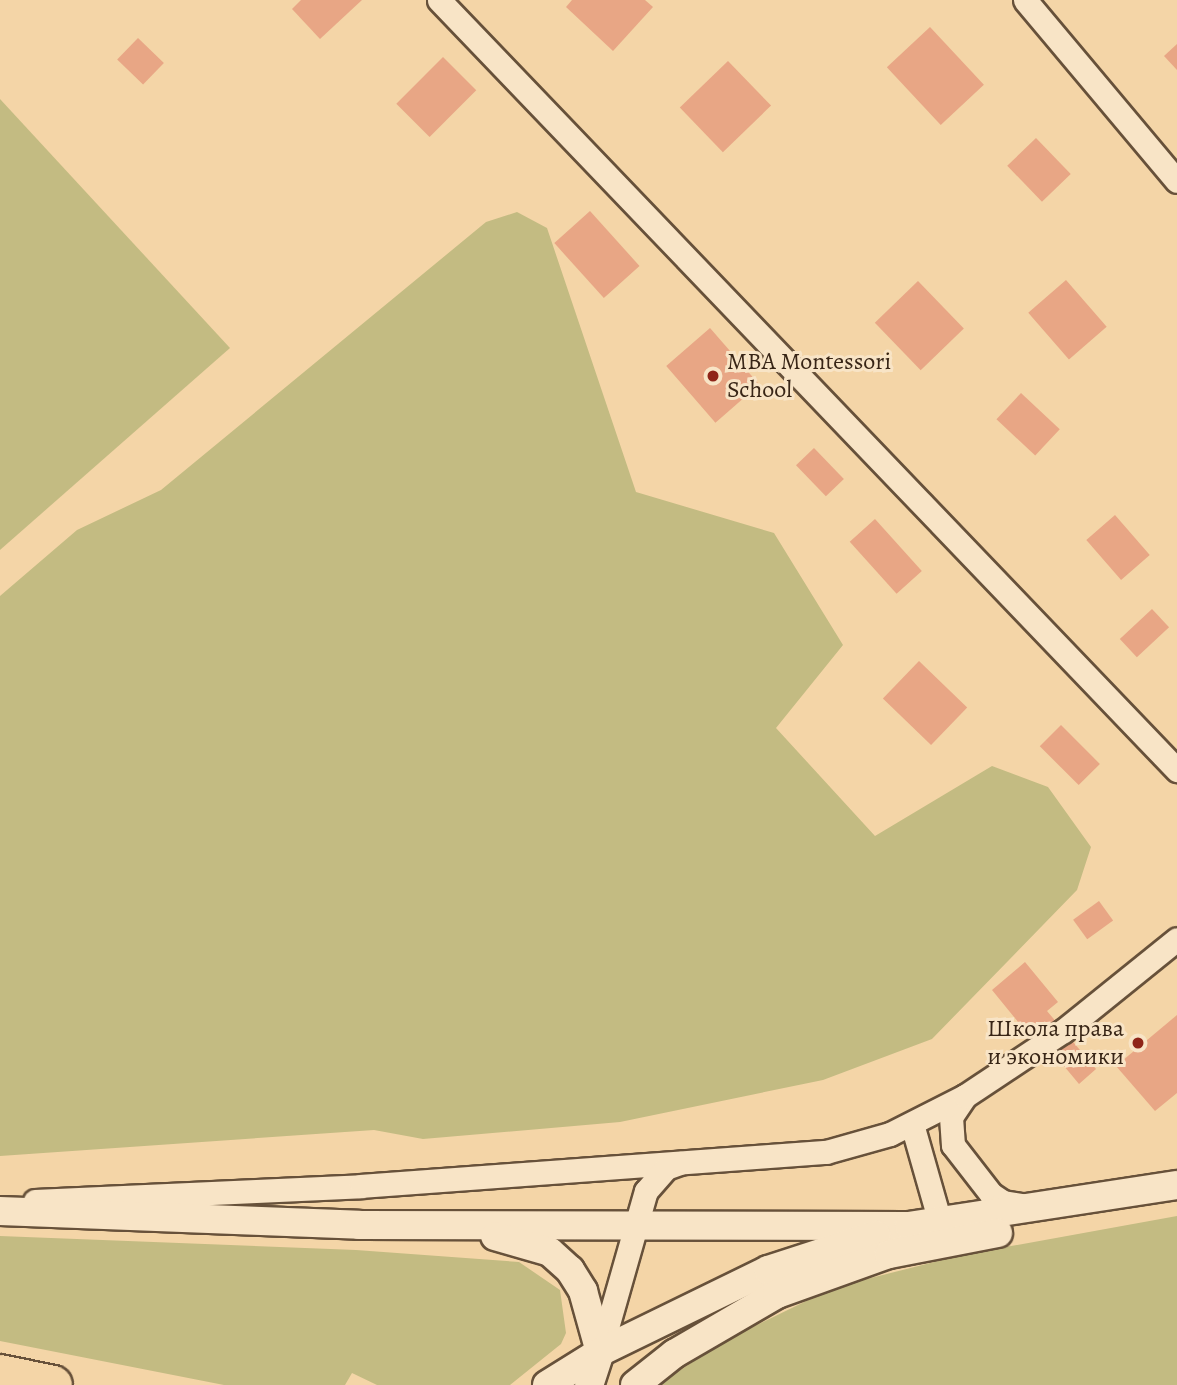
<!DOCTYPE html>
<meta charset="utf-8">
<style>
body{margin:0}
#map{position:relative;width:1177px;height:1385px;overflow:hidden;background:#f4d5a7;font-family:Alegreya,serif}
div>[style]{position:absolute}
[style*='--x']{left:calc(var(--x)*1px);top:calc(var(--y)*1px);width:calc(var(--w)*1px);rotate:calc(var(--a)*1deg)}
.green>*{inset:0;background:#c3bb82}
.building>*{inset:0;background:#e8a685;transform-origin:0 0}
.roads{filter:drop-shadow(2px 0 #67513a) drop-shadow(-2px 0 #67513a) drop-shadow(0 2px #67513a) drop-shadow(0 -2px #67513a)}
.minor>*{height:23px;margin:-11.5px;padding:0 11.5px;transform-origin:11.5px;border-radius:11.5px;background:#f8e4c6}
.tertiary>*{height:28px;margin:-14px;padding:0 14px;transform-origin:14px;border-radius:14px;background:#f8e4c6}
.motorway>*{height:38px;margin:-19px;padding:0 19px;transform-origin:19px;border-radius:19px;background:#f4d5a7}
.dots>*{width:19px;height:19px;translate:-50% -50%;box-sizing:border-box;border:4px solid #f8e4c6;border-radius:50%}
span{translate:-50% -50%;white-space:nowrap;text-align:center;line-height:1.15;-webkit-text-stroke:6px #f8e4c6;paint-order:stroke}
.poi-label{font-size:24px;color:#382516}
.left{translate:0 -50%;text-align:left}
.right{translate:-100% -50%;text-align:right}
</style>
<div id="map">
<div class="green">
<div style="clip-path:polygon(0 99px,230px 348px,0 550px)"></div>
<div style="clip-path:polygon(517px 212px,547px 228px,636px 492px,774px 533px,843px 645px,776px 728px,875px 836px,992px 766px,1048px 787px,1091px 847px,1077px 890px,932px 1039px,823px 1080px,620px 1122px,423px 1139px,374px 1130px,0 1156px,0 596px,77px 530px,161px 490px,486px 222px)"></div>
<div style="clip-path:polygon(1177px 1216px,1177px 1385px,657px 1385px,730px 1338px,835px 1287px,962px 1255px)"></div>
<div style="clip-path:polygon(0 1236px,356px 1250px,519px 1262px,560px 1290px,566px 1333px,561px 1344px,510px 1385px,377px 1385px,352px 1373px,345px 1385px,224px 1385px,0 1341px)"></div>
</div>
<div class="building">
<div style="clip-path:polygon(301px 0,362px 0,320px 39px,292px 9px)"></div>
<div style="clip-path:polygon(572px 0,645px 0,653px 7px,613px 51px,566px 7px)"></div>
<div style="left:930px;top:27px;width:79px;height:59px;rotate:47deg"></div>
<div style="left:138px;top:38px;width:36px;height:30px;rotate:44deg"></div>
<div style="clip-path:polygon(1177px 44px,1177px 70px,1164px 56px)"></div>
<div style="left:443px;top:57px;width:47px;height:66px;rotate:45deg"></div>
<div style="left:728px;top:61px;width:62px;height:67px;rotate:46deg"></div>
<div style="left:1036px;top:138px;width:50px;height:40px;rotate:46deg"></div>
<div style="left:590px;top:211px;width:74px;height:48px;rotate:48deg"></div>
<div style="left:1066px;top:280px;width:62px;height:50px;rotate:49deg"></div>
<div style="left:918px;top:281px;width:66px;height:60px;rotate:46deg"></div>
<div style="left:710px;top:328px;width:75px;height:58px;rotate:49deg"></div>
<div style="left:1021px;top:393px;width:53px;height:36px;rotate:43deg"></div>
<div style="left:814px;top:448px;width:43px;height:25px;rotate:46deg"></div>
<div style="left:1115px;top:515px;width:53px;height:38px;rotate:49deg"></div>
<div style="left:875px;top:519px;width:70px;height:34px;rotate:48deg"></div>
<div style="left:1152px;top:609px;width:25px;height:44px;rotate:47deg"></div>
<div style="left:919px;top:661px;width:67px;height:52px;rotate:44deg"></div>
<div style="left:1061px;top:725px;width:55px;height:30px;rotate:45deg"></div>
<div style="left:1099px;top:901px;width:24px;height:32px;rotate:54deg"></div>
<div style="clip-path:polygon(1025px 962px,1058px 1002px,1047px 1011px,1096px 1069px,1079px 1084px,1028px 1023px,1023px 1028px,992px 990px)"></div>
<div style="clip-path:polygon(1177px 1015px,1177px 1093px,1155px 1111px,1116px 1066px)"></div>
</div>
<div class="roads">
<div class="minor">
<div style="--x:439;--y:0;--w:1067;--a:46.22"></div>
<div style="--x:1025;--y:0;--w:236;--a:50"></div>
<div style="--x:965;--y:1096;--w:25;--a:124"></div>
<div style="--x:951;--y:1117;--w:28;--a:86"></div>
<div style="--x:953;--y:1145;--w:62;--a:52.2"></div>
<div style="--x:991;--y:1194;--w:14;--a:34"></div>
<div style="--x:1003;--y:1202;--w:24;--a:9"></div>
<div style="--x:912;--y:1124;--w:102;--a:74.1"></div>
<div style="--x:35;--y:1201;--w:326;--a:-2.6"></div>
<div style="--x:361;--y:1186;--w:466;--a:-4.2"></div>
<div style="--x:826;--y:1152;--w:66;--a:-15.7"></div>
<div style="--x:890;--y:1134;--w:84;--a:-26.9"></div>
<div style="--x:965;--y:1096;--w:118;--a:-33.6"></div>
<div style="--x:1063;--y:1031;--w:146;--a:-38.9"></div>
<div style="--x:600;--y:1352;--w:167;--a:-74.1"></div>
<div style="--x:646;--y:1191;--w:30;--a:-49"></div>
<div style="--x:666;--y:1168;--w:15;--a:-20"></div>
</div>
<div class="tertiary">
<div style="--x:0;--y:1211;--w:359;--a:2.2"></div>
<div style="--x:359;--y:1225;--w:550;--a:0.1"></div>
<div style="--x:909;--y:1226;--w:271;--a:-8.7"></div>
<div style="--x:495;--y:1236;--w:57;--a:16.2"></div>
<div style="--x:550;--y:1252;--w:27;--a:42"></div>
<div style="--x:570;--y:1270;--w:25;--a:58"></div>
<div style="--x:583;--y:1291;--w:63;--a:74.4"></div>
<div style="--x:600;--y:1352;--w:35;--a:108"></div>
<div style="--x:547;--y:1385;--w:62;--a:-31.9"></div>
<div style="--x:600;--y:1352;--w:187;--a:-26"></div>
<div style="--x:768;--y:1270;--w:114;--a:-18"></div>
<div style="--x:635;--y:1385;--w:50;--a:-38.5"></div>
<div style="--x:674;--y:1354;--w:119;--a:-30.2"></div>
<div style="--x:777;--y:1294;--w:119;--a:-19.7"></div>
<div style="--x:889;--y:1254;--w:111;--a:-10.9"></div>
</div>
<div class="motorway">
<div style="--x:0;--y:1374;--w:54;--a:11.7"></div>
</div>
</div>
<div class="dots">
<div style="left:713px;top:376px;background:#8f2418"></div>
<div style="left:1138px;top:1043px;background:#8f2418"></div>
</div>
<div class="poi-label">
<span class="left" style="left:727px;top:376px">MBA Montessori<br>School</span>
<span class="right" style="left:1124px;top:1043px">Школа права<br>и экономики</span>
</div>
</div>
